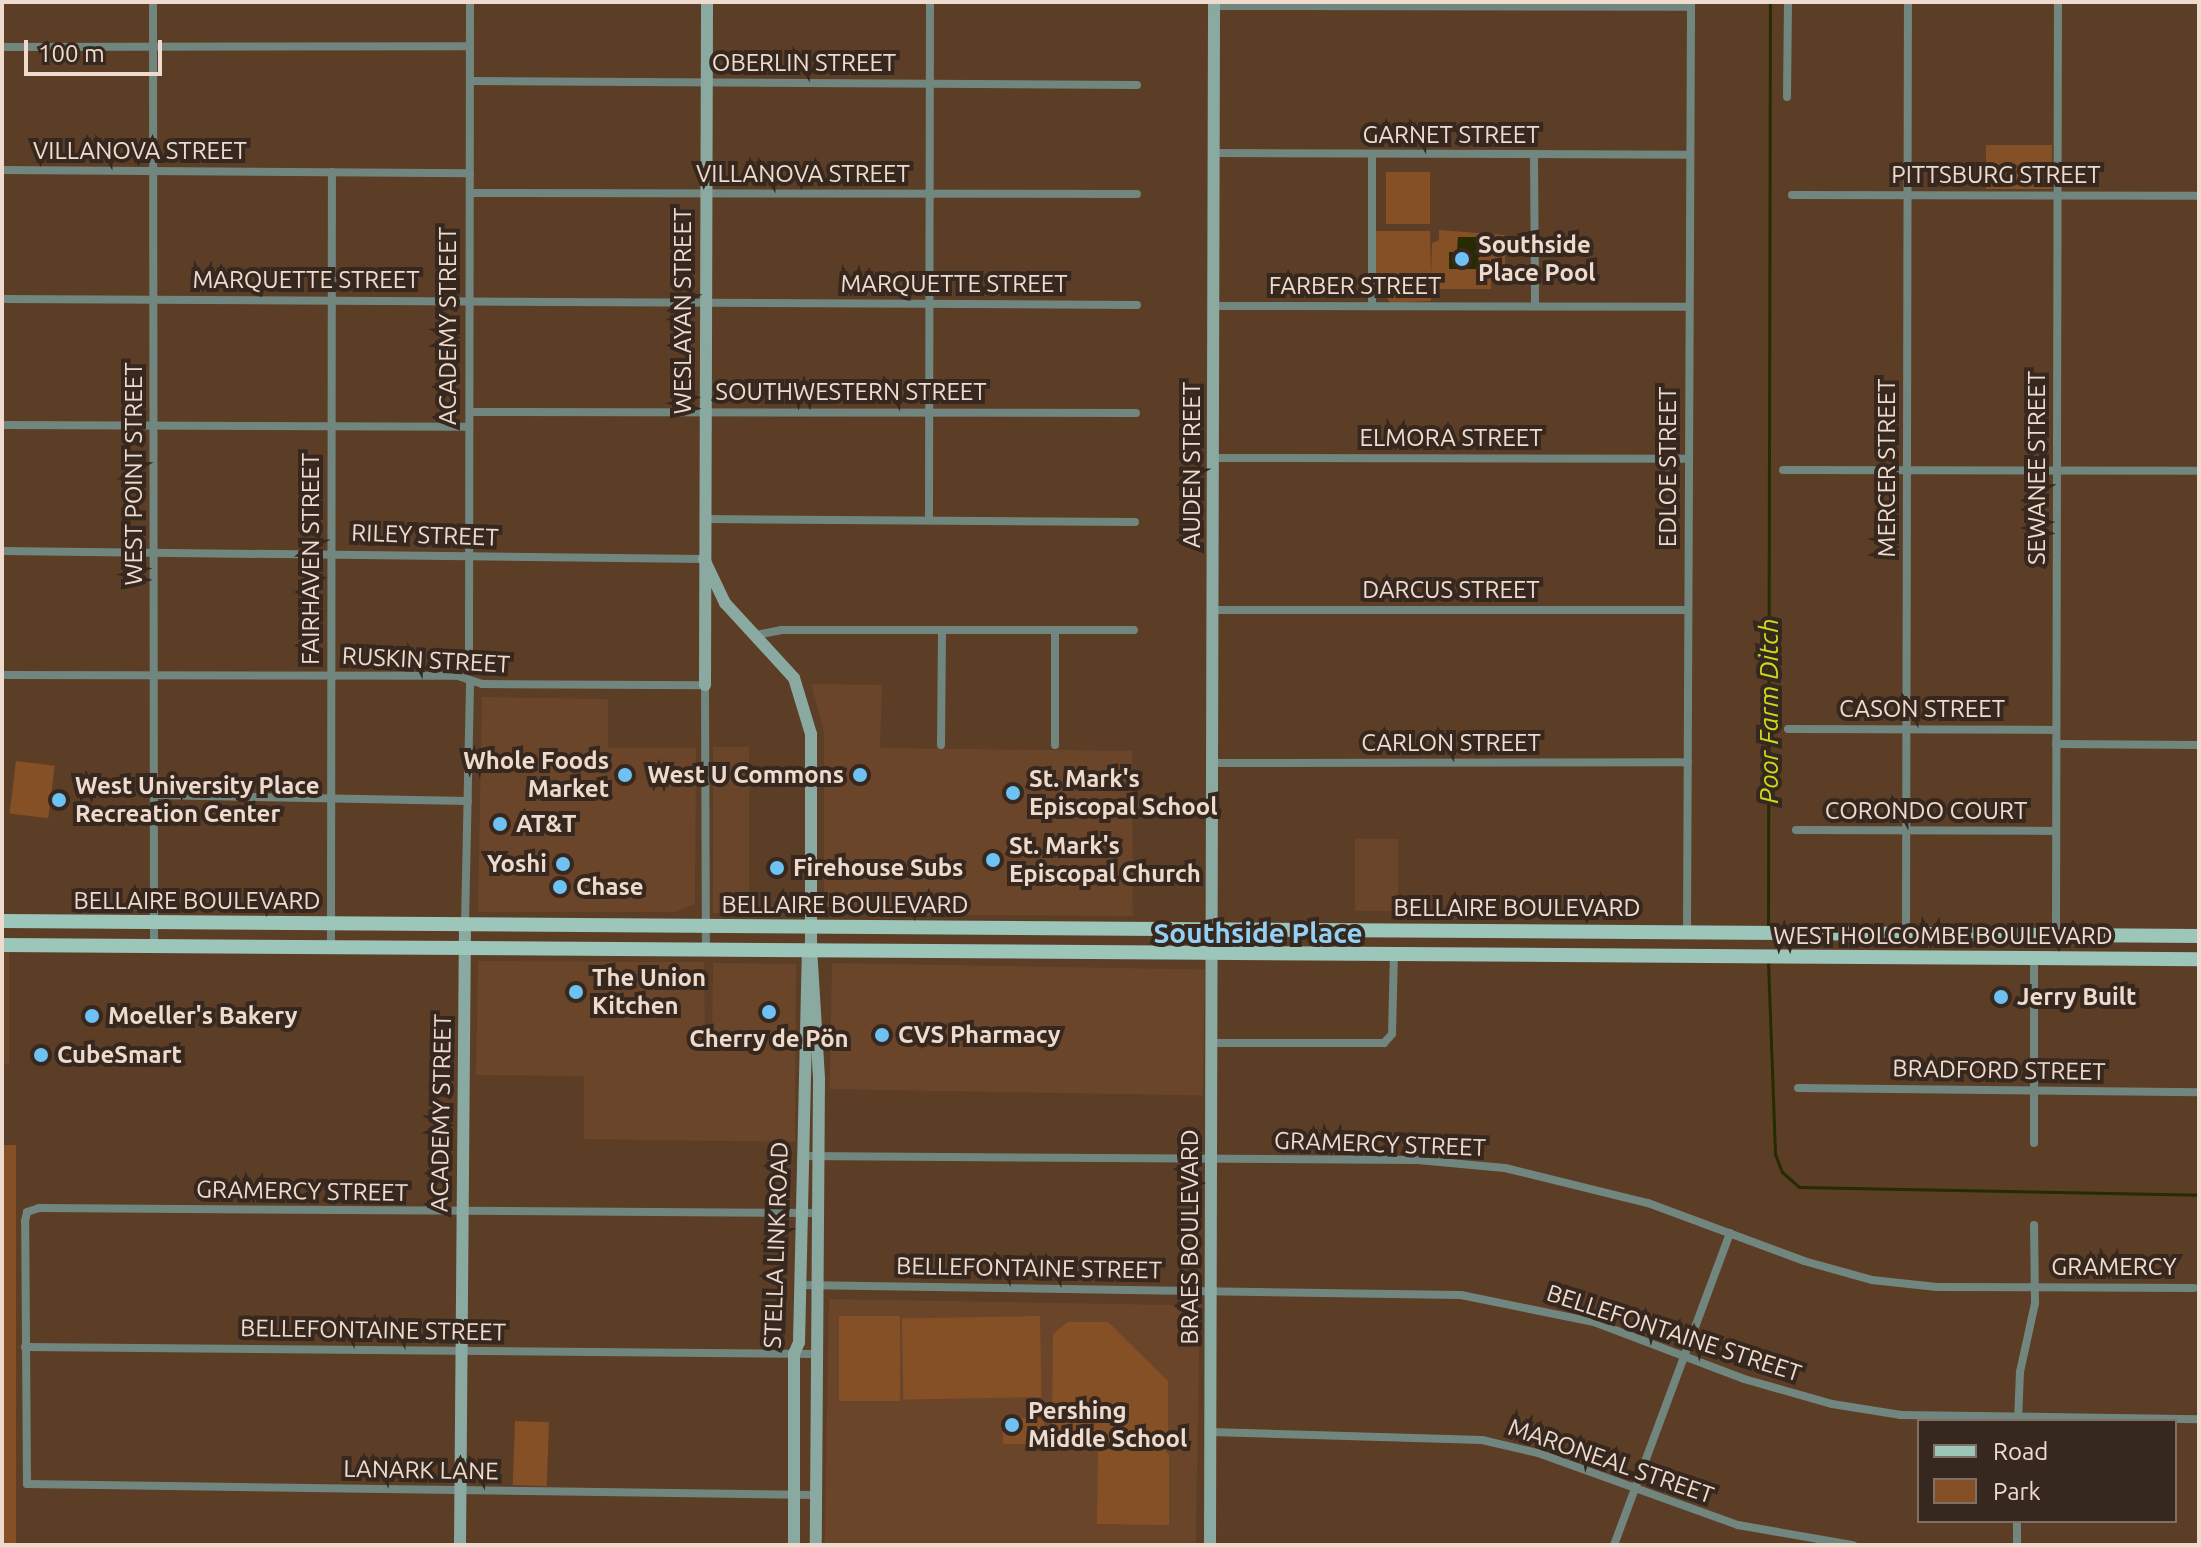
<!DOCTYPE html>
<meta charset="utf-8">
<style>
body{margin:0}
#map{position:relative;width:2201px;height:1547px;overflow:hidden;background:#5c3d26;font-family:Ubuntu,sans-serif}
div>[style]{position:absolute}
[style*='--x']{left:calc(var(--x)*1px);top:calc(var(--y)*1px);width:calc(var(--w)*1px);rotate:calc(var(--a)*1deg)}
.built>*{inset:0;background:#6b452a;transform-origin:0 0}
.green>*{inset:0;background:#865027;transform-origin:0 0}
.water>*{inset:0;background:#272b00}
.stream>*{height:3px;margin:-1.5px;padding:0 1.5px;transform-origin:1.5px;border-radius:1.5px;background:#272b00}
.street>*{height:8px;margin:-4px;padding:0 4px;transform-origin:4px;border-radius:4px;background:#728680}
.secondary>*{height:12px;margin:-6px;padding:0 6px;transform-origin:6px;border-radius:6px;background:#8aaaa1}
.primary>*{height:14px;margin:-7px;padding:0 7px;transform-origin:7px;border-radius:7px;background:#9cc6b9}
.dots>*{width:22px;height:22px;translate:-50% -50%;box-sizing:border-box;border:4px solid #36281e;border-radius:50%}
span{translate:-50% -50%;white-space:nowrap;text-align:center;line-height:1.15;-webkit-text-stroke:8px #36281e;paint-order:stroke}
.street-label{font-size:24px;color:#efdbce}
.poi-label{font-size:24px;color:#efdbce;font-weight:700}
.left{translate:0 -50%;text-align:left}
.right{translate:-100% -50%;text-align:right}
.water-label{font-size:26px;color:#cadb1c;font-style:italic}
.quarter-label{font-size:28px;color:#94d0f4;font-weight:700}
.frame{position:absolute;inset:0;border:4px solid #efdbce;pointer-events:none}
.legend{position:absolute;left:1917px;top:1419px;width:260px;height:104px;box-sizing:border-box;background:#36281e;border:2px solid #807064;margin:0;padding:10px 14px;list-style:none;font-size:24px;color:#efdbce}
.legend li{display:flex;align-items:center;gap:16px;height:40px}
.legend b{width:40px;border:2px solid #807064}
.scale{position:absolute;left:24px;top:40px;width:138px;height:36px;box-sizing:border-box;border:4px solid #efdbce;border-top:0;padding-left:10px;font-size:24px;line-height:28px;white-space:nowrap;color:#efdbce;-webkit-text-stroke:6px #36281e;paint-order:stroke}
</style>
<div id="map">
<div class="built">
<div style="clip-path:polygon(811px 684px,882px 685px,880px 748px,1132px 751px,1133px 916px,824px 914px,824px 732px)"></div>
<div style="clip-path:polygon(482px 697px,608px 699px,608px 748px,696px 748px,695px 904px,676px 912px,478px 912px)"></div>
<div style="left:749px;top:747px;width:166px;height:36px;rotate:90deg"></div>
<div style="left:1355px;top:839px;width:43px;height:72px"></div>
<div style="left:2px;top:952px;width:7px;height:112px"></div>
<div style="clip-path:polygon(478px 961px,704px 962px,705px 1039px,712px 1039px,713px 963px,796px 964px,795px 1142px,584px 1139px,584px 1076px,476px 1075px)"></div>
<div style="left:832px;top:963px;width:373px;height:126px;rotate:1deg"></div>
<div style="left:829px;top:1299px;width:371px;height:246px;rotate:1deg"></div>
</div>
<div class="green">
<div style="left:1986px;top:145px;width:66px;height:44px"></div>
<div style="left:1386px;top:172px;width:44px;height:52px"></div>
<div style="clip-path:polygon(1439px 230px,1505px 235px,1505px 272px,1491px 271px,1491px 289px,1431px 289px,1431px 301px,1390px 303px,1376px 280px,1376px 231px,1430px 231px,1431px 278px,1432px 243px,1439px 240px)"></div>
<div style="left:16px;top:761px;width:39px;height:53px;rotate:7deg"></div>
<div style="left:2px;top:1145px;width:14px;height:400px"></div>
<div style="left:839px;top:1316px;width:61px;height:85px"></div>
<div style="left:1040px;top:1316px;width:81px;height:138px;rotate:89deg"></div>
<div style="clip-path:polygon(1068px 1322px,1108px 1322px,1168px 1381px,1168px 1434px,1098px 1443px,1063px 1443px,1052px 1433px,1053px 1334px)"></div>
<div style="left:1003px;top:1418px;width:41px;height:26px"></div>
<div style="left:515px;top:1421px;width:34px;height:64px;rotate:2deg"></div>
<div style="clip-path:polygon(1121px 1446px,1163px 1447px,1169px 1455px,1169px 1525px,1097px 1524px,1098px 1452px)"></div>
</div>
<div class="water">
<div style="clip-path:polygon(1458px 237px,1488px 237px,1488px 251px,1478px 258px,1481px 269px,1449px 269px,1449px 252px,1457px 252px)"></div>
</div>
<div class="stream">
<div style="--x:1768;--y:930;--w:928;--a:-89.88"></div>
<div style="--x:1768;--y:962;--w:192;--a:87.9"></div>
<div style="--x:1775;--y:1154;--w:19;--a:69"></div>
<div style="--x:1782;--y:1172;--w:23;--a:41"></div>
<div style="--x:1799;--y:1187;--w:400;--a:1.1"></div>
</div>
<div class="street">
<div style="--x:153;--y:2;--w:943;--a:89.94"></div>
<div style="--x:1214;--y:6;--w:477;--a:0.1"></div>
<div style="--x:2;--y:47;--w:468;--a:-0.1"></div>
<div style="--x:470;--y:81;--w:667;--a:0.34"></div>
<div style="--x:1787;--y:97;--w:95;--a:-89.4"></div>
<div style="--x:1214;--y:153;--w:474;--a:0.2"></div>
<div style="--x:1534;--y:155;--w:151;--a:89.6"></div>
<div style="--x:2;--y:170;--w:468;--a:0.4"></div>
<div style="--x:470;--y:193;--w:667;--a:0.09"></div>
<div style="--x:1792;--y:195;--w:407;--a:0.1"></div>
<div style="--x:2;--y:299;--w:1135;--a:0.3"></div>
<div style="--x:1214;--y:306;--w:474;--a:0.1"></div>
<div style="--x:1372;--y:306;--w:152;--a:-90"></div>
<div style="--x:470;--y:412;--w:666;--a:0.09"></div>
<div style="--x:2;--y:425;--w:467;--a:0.2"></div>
<div style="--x:1214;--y:458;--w:474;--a:0.1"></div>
<div style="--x:1783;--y:470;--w:416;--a:0.1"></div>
<div style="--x:705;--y:519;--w:430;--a:0.4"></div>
<div style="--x:929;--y:520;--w:518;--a:-89.89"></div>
<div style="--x:2;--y:551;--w:702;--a:0.65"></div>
<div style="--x:1214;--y:610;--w:473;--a:0"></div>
<div style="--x:1055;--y:630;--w:115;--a:90"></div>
<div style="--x:756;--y:635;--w:25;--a:-11"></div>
<div style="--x:781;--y:630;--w:353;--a:0"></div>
<div style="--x:469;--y:651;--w:649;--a:-89.91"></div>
<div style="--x:2;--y:675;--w:456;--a:0.1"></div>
<div style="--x:458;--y:676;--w:25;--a:18"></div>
<div style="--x:482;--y:684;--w:223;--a:0.3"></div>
<div style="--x:705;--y:685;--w:262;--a:89.8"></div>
<div style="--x:1788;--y:729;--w:268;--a:0.2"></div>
<div style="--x:2056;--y:744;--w:143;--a:0.4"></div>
<div style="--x:941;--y:745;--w:115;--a:-89.5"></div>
<div style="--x:1214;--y:763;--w:474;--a:-0.1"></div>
<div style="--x:154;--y:795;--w:314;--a:1.1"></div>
<div style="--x:1796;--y:830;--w:260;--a:0.2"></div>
<div style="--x:465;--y:924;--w:243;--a:-88.8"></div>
<div style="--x:1687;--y:931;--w:929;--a:-89.75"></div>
<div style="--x:1906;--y:933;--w:931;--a:-89.88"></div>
<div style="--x:2056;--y:935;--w:933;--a:-89.88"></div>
<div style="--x:331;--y:946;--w:774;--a:-89.93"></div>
<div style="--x:1214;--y:1043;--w:170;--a:0"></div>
<div style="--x:1384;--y:1043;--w:12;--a:-48"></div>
<div style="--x:1392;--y:1034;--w:82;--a:-88.6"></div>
<div style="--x:1798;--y:1088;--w:401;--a:0.6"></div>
<div style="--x:2034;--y:1143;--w:185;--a:-90"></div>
<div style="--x:802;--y:1156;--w:616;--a:0.37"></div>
<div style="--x:1418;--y:1160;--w:87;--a:5.3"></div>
<div style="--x:1505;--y:1168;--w:147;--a:13.8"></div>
<div style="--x:1648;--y:1203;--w:166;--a:20.4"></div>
<div style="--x:1804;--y:1261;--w:71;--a:15.6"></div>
<div style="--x:1872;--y:1280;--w:65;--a:6.1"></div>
<div style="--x:1937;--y:1287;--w:257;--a:0.2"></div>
<div style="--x:800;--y:1285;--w:661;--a:0.87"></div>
<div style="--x:1461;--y:1295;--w:136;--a:11.5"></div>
<div style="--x:1594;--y:1322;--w:160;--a:20.8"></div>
<div style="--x:1744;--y:1379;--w:91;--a:15.9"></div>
<div style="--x:1832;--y:1404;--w:70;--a:9.1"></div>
<div style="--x:1901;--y:1415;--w:298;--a:0.8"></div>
<div style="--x:25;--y:1347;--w:792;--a:0.51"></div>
<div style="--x:2018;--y:1421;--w:49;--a:-87.7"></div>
<div style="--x:2020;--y:1372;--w:71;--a:-77.7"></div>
<div style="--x:2035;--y:1303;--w:78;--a:-90.7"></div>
<div style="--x:1210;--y:1432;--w:272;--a:1.7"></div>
<div style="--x:1482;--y:1440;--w:57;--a:13.1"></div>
<div style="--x:1538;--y:1453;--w:213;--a:19.8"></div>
<div style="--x:1738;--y:1525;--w:117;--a:9.9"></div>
<div style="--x:816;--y:1495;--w:789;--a:-179.2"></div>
<div style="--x:27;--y:1484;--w:263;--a:-90.4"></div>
<div style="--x:25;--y:1221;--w:9;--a:-77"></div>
<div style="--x:27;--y:1212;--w:13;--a:-18"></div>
<div style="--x:39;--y:1208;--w:778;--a:0.37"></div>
<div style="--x:1614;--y:1545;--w:333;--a:-69.6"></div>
<div style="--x:2017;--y:1545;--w:24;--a:-90"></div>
</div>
<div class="secondary">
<div style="--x:704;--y:559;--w:49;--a:64.5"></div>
<div style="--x:725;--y:603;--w:102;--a:47.4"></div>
<div style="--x:794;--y:678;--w:59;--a:73.1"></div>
<div style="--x:811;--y:734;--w:213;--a:90"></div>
<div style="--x:811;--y:947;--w:132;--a:86.5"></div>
<div style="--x:819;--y:1079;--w:466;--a:90.4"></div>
<div style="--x:705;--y:685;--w:683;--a:-89.83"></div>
<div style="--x:460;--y:1545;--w:621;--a:-89.54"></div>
<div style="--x:794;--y:1545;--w:191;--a:-90"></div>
<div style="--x:794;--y:1354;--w:13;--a:-67"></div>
<div style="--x:799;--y:1342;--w:384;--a:-88.7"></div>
<div style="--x:1210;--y:1545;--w:1543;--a:-89.85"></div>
</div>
<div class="primary">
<div style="--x:2;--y:921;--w:2197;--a:0.39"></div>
<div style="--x:2;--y:945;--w:2197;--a:0.37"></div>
</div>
<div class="dots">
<div style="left:1462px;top:259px;background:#6dc2f3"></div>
<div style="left:625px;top:775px;background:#6dc2f3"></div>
<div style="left:860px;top:775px;background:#6dc2f3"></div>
<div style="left:1013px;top:793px;background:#6dc2f3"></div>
<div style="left:59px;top:800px;background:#6dc2f3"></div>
<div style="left:500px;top:824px;background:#6dc2f3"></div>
<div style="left:993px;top:860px;background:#6dc2f3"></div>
<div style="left:563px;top:864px;background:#6dc2f3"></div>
<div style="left:777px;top:868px;background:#6dc2f3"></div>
<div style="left:560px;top:887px;background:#6dc2f3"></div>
<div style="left:576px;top:992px;background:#6dc2f3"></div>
<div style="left:2001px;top:997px;background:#6dc2f3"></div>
<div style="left:769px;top:1012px;background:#6dc2f3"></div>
<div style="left:92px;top:1016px;background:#6dc2f3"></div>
<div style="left:882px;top:1035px;background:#6dc2f3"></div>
<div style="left:41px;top:1055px;background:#6dc2f3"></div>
<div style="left:1012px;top:1425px;background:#6dc2f3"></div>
</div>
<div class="street-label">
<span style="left:804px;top:63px">OBERLIN STREET</span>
<span style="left:1451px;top:135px">GARNET STREET</span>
<span style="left:140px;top:151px">VILLANOVA STREET</span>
<span style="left:803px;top:174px">VILLANOVA STREET</span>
<span style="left:1996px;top:175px">PITTSBURG STREET</span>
<span style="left:306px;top:280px">MARQUETTE STREET</span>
<span style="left:954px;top:284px">MARQUETTE STREET</span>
<span style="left:1355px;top:286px">FARBER STREET</span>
<span style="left:683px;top:311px;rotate:-90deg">WESLAYAN STREET</span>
<span style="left:448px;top:326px;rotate:-90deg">ACADEMY STREET</span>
<span style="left:851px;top:392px">SOUTHWESTERN STREET</span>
<span style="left:1451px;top:438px">ELMORA STREET</span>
<span style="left:1192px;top:465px;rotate:-90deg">AUDEN STREET</span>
<span style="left:1668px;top:467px;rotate:-90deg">EDLOE STREET</span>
<span style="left:1887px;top:468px;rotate:-90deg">MERCER STREET</span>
<span style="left:2037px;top:468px;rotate:-90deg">SEWANEE STREET</span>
<span style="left:134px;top:474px;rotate:-90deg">WEST POINT STREET</span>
<span style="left:425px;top:535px;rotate:2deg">RILEY STREET</span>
<span style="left:311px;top:559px;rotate:-90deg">FAIRHAVEN STREET</span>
<span style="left:1451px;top:590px">DARCUS STREET</span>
<span style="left:426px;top:660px;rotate:3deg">RUSKIN STREET</span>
<span style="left:1922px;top:709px">CASON STREET</span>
<span style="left:1451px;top:743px">CARLON STREET</span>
<span style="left:1926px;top:811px">CORONDO COURT</span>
<span style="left:197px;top:901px">BELLAIRE BOULEVARD</span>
<span style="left:845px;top:905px">BELLAIRE BOULEVARD</span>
<span style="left:1517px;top:908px">BELLAIRE BOULEVARD</span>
<span style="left:1943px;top:936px">WEST HOLCOMBE BOULEVARD</span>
<span style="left:1999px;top:1070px;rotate:1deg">BRADFORD STREET</span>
<span style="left:441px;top:1113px;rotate:-89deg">ACADEMY STREET</span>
<span style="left:1380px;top:1144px;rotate:2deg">GRAMERCY STREET</span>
<span style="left:302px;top:1191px;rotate:1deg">GRAMERCY STREET</span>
<span style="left:1190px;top:1237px;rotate:-90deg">BRAES BOULEVARD</span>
<span style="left:776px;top:1245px;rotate:-88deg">STELLA LINK ROAD</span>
<span style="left:2114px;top:1267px">GRAMERCY</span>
<span style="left:1029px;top:1268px;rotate:1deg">BELLEFONTAINE STREET</span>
<span style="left:373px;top:1330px;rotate:1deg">BELLEFONTAINE STREET</span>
<span style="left:1674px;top:1333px;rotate:18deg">BELLEFONTAINE STREET</span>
<span style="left:1611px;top:1461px;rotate:19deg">MARONEAL STREET</span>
<span style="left:421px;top:1470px;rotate:1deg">LANARK LANE</span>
</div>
<div class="poi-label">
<span class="left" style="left:1478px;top:259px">Southside<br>Place Pool</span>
<span class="right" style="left:609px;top:775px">Whole Foods<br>Market</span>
<span class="right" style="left:844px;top:775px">West U Commons</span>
<span class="left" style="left:1029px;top:793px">St. Mark's<br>Episcopal School</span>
<span class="left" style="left:75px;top:800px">West University Place<br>Recreation Center</span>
<span class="left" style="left:516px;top:824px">AT&amp;T</span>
<span class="left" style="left:1009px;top:860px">St. Mark's<br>Episcopal Church</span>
<span class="right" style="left:547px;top:864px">Yoshi</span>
<span class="left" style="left:793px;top:868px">Firehouse Subs</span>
<span class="left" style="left:576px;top:887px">Chase</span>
<span class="left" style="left:592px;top:992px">The Union<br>Kitchen</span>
<span class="left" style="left:2017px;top:997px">Jerry Built</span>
<span class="left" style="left:108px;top:1016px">Moeller's Bakery</span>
<span class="left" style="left:898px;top:1035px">CVS Pharmacy</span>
<span style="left:769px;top:1039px">Cherry de Pön</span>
<span class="left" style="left:57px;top:1055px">CubeSmart</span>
<span class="left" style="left:1028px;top:1425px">Pershing<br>Middle School</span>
</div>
<div class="water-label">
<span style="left:1769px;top:711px;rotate:-90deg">Poor Farm Ditch</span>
</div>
<div class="quarter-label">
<span style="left:1258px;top:933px">Southside Place</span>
</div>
<div class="frame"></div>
<ul class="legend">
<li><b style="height:10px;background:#9cc6b9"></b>Road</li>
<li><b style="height:22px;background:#865027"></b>Park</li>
</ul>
<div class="scale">100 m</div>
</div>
